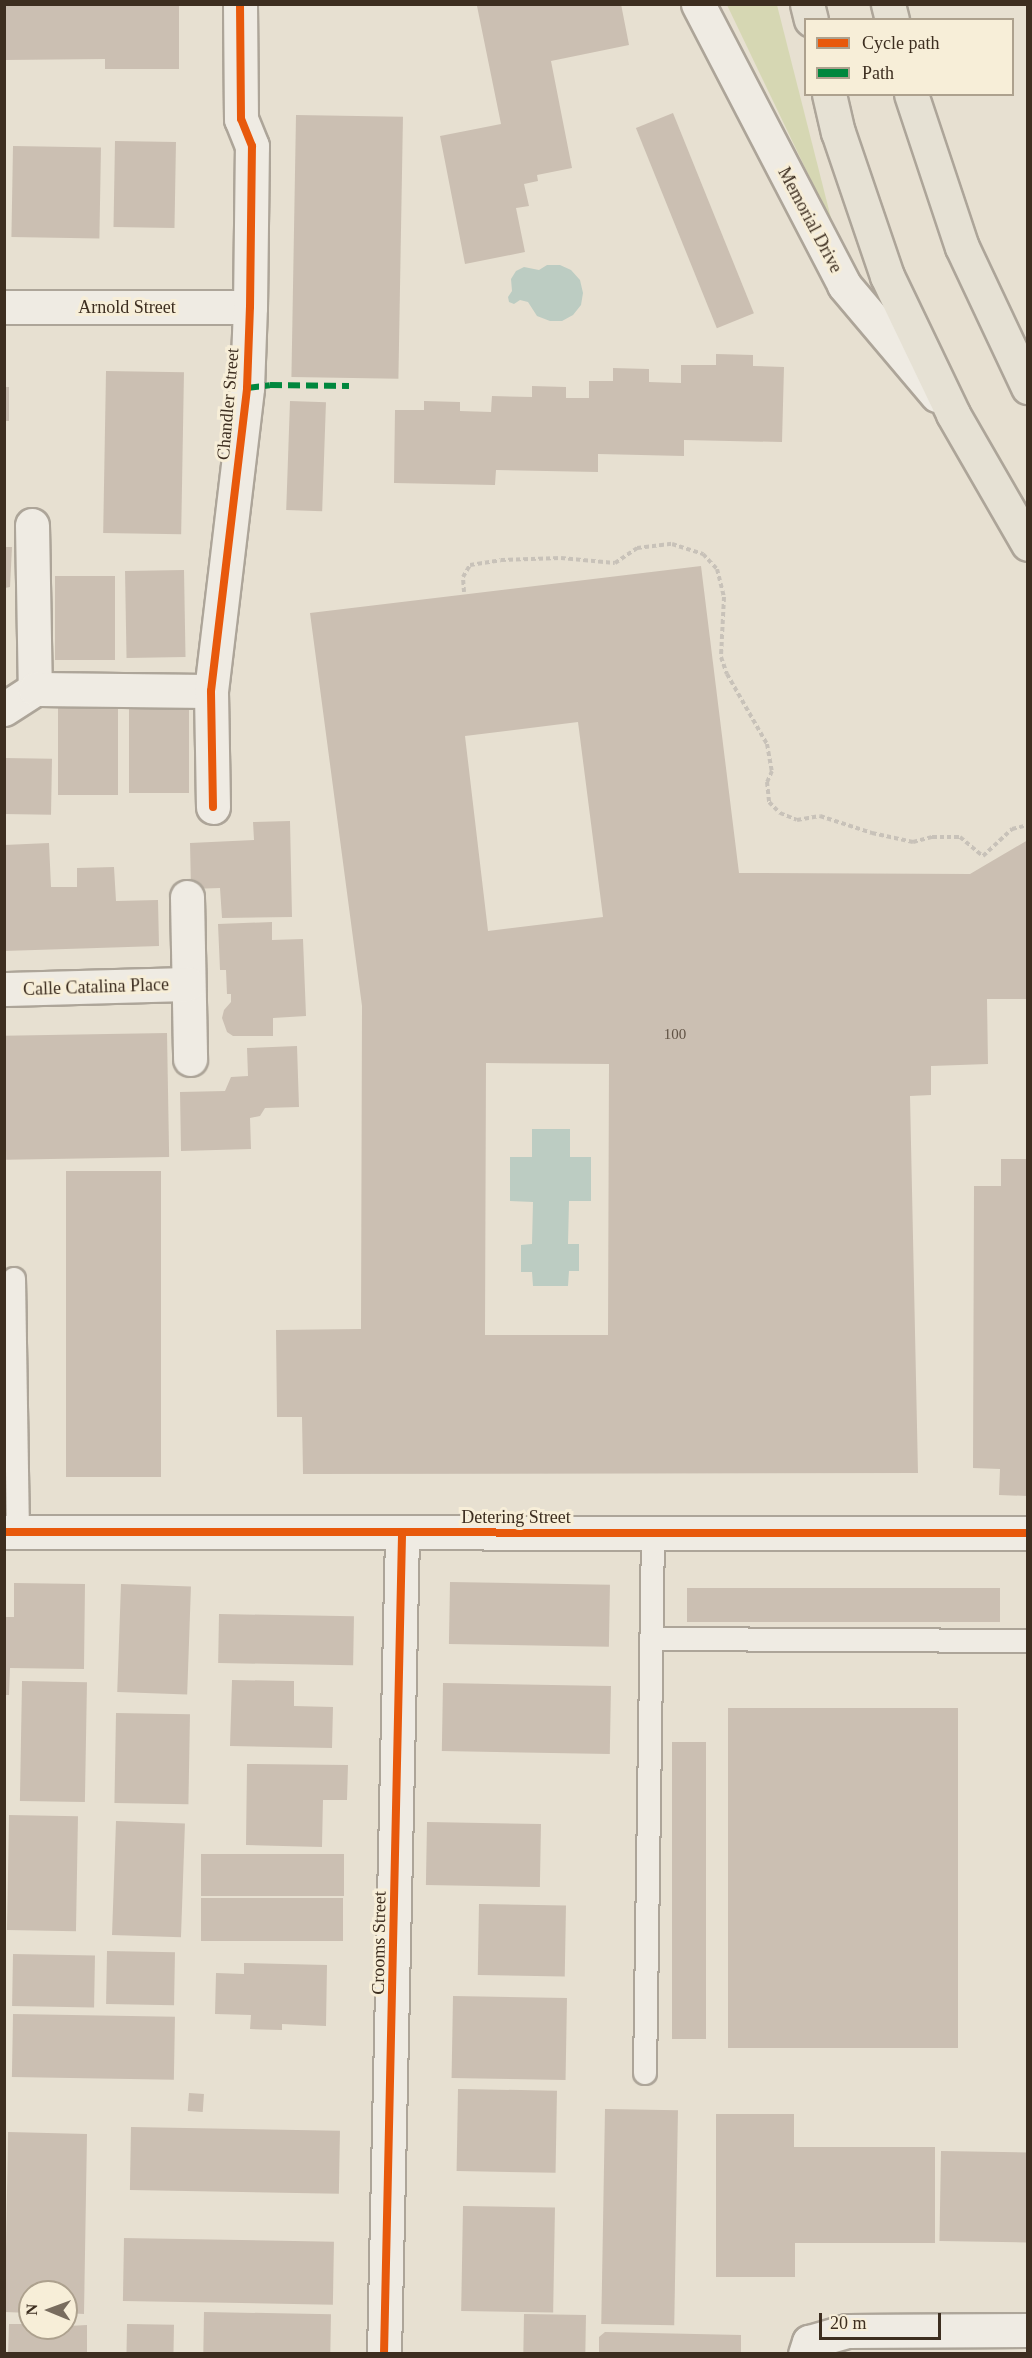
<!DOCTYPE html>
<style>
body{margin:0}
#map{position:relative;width:1032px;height:2358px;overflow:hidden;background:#e7e0d1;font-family:"Times New Roman",serif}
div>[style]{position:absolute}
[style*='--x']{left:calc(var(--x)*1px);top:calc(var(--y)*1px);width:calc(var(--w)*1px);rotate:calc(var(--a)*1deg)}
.green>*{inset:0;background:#d6d7b3}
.water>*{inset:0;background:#bcccc2}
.building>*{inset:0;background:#cbbfb2;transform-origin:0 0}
.path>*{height:4px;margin-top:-2px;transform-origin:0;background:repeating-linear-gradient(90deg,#c8c2b9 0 4.5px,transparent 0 7.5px)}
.roads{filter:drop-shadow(2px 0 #ada599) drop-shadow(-2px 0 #ada599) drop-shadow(0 2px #ada599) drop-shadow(0 -2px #ada599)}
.service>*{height:22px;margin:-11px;padding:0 11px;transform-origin:11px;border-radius:11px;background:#efebe3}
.minor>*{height:33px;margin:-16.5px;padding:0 16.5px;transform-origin:16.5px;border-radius:16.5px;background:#efebe3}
.tertiary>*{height:33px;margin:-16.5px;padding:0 16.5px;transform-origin:16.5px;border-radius:16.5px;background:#efebe3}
.primary>*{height:33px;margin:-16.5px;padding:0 16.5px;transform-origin:16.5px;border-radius:16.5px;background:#e6e1d4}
.quiet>*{height:6px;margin-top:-3px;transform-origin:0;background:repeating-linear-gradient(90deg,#00873e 0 12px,transparent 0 18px)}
.cycleway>*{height:8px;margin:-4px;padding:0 4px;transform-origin:4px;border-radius:4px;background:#e8590c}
span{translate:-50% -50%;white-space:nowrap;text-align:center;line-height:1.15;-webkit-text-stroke:6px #f7eed8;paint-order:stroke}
.number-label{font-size:15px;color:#605244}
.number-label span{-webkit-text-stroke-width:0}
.street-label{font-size:18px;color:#3d2e20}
.frame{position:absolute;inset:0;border:6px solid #3d2e20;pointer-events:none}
.legend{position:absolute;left:804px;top:18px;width:210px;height:78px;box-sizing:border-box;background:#f7eed8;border:2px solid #ada18e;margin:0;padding:8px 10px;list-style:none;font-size:18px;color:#3d2e20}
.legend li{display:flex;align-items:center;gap:12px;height:30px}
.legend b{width:30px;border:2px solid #ada18e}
.north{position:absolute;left:18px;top:2280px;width:60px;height:60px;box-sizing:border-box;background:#f7eed8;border:2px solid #ada18e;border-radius:50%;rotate:271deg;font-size:16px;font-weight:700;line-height:24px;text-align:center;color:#3d2e20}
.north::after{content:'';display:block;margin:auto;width:21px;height:27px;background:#786c5e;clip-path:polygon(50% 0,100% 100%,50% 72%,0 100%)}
.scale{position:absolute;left:819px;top:2313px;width:122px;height:27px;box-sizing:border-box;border:3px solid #3d2e20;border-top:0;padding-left:8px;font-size:18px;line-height:21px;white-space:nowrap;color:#3d2e20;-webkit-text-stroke:4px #f7eed8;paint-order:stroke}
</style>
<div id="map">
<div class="green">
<div style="clip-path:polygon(727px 5px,777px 5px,833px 226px)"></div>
</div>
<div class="water">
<div style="clip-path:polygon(547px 265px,560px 265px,571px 270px,580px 280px,583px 293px,581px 305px,573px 315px,562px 321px,550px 321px,537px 316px,528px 302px,520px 300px,514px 304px,509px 302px,508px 297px,512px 291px,511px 279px,516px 271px,524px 267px,539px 270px)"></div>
<div style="clip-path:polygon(532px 1129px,570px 1129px,570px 1157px,591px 1157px,591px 1201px,569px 1201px,568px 1244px,579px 1244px,579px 1271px,569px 1271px,568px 1286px,533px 1286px,532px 1272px,521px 1272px,521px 1245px,532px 1244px,533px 1202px,510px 1201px,510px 1157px,532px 1157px)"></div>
</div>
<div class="building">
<div style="clip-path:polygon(4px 4px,179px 4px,179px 69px,105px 69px,105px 59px,4px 60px)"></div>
<div style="clip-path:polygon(484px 4px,621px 4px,629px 45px,551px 61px,572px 168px,537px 175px,538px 181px,524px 184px,529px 206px,516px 208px,525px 252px,465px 264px,440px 136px,501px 124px,477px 6px)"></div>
<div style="left:673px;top:113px;width:216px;height:40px;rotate:68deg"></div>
<div style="left:296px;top:115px;width:107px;height:262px;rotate:1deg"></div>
<div style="left:115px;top:141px;width:61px;height:86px;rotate:1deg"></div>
<div style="left:13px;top:146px;width:88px;height:91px;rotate:1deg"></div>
<div style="clip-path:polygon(716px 354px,753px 355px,753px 366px,784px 367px,782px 442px,684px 440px,684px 456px,598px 454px,598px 472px,496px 470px,495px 485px,394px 483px,395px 410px,424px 410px,424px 401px,460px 402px,460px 411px,491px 412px,492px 396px,532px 397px,532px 386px,566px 387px,566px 398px,589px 398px,589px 381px,613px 381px,613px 368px,649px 369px,649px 382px,681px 383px,681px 365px,716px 365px)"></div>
<div style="left:106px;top:371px;width:78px;height:162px;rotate:1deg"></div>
<div style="left:4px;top:387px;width:5px;height:34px"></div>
<div style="left:290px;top:401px;width:36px;height:109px;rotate:2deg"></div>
<div style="clip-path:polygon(5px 547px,12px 547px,10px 587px,5px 588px)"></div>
<div style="clip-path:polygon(evenodd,701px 566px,739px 873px,970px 874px,1028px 840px,1028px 999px,987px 999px,988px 1064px,931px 1066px,931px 1095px,910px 1096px,918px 1473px,303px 1474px,302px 1417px,277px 1417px,276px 1330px,361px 1329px,362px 1006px,310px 613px,701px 566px,578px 722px,603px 917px,488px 931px,465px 736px,578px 722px,701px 566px,486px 1063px,609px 1064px,608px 1335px,485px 1335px,486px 1063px)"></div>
<div style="left:184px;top:570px;width:87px;height:59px;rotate:89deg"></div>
<div style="left:55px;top:576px;width:60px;height:84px"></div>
<div style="left:129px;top:706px;width:60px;height:87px"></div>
<div style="left:58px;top:708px;width:60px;height:87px"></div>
<div style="left:4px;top:758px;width:48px;height:56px;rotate:1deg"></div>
<div style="clip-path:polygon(290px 821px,292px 917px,222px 918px,220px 888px,191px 889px,190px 843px,254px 840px,253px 822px)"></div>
<div style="clip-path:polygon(49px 843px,51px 887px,77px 887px,77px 868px,114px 867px,116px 901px,158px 900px,159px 946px,4px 951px,4px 845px)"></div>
<div style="clip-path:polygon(272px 922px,272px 940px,303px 939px,306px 1016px,273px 1018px,273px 1036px,233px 1036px,227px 1032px,222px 1018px,224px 1010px,231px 1002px,231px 994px,227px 994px,226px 970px,220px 970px,218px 924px)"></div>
<div style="left:167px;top:1033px;width:124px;height:163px;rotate:89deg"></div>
<div style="clip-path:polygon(297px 1046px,299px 1107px,265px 1108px,260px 1116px,250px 1118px,251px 1149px,181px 1151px,180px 1092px,225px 1091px,231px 1077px,248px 1076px,247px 1048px)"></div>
<div style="clip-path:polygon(1001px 1159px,1028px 1159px,1028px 1496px,999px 1495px,1000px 1469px,973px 1468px,974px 1186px,1001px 1186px)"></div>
<div style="left:66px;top:1171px;width:95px;height:306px"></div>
<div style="left:450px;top:1582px;width:160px;height:62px;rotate:1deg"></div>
<div style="clip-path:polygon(14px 1583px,85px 1584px,84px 1669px,10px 1668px,9px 1695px,4px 1695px,4px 1617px,14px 1617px)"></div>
<div style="left:121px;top:1584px;width:70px;height:108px;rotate:2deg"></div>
<div style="left:687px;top:1588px;width:313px;height:34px"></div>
<div style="left:219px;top:1614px;width:135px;height:49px;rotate:1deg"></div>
<div style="clip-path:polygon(232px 1680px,294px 1681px,294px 1706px,333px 1707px,332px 1748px,230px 1746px)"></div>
<div style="left:22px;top:1681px;width:65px;height:120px;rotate:1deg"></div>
<div style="left:443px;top:1683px;width:168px;height:68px;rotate:1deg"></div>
<div style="left:728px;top:1708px;width:230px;height:340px"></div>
<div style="left:116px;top:1713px;width:74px;height:90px;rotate:1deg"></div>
<div style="left:672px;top:1742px;width:34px;height:297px"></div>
<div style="clip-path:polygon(247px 1764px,348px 1765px,347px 1800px,323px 1800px,322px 1847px,246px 1845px)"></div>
<div style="left:9px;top:1815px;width:69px;height:115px;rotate:1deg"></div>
<div style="left:116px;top:1821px;width:69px;height:114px;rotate:2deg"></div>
<div style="left:427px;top:1822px;width:114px;height:63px;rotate:1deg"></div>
<div style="left:201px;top:1854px;width:143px;height:42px"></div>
<div style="left:201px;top:1898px;width:142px;height:43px"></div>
<div style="left:479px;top:1904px;width:87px;height:71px;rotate:1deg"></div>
<div style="left:107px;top:1951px;width:68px;height:53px;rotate:1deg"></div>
<div style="left:13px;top:1954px;width:82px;height:52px;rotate:1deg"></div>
<div style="clip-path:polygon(244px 1963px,327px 1965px,326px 2026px,282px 2024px,282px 2030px,250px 2029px,251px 2015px,215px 2014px,216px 1973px,244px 1974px)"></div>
<div style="left:453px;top:1996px;width:114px;height:82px;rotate:1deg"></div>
<div style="left:13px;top:2014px;width:162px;height:63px;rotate:1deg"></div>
<div style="left:458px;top:2089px;width:99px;height:82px;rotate:1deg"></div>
<div style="left:189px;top:2093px;width:15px;height:18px;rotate:4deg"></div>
<div style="left:605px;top:2109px;width:73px;height:215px;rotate:1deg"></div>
<div style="clip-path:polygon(716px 2114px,794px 2114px,794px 2147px,935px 2147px,935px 2243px,795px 2243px,795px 2277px,716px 2277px)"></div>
<div style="left:131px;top:2127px;width:209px;height:63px;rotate:1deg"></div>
<div style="clip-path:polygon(8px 2132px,87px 2134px,84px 2314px,66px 2313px,66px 2292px,30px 2292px,30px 2313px,5px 2312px)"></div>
<div style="left:941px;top:2151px;width:87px;height:90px;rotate:1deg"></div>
<div style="left:463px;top:2206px;width:92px;height:105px;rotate:1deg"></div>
<div style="left:124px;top:2238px;width:210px;height:63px;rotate:1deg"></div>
<div style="left:204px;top:2312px;width:127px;height:42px;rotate:1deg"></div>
<div style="left:524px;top:2314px;width:62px;height:40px;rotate:1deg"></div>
<div style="clip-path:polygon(9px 2324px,30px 2324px,30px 2328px,87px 2325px,87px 2354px,8px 2354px)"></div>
<div style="left:127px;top:2324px;width:47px;height:30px;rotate:1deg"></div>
<div style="clip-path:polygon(605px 2332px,741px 2335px,741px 2354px,599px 2354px,599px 2337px)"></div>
</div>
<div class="path">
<div style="--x:464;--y:592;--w:15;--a:-94"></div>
<div style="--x:463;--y:577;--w:14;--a:-60"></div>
<div style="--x:470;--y:565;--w:31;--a:-9"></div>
<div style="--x:501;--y:560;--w:60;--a:-1.9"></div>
<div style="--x:561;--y:558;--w:54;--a:5.3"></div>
<div style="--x:615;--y:563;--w:27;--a:-34"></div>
<div style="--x:637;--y:548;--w:35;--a:-7"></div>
<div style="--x:672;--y:544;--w:33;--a:18"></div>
<div style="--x:703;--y:554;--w:21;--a:47"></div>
<div style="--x:717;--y:569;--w:29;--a:76"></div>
<div style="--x:724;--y:597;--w:60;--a:92.9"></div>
<div style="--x:721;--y:657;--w:18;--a:71"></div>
<div style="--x:727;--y:674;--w:81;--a:60.3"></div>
<div style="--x:767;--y:744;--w:27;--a:80"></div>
<div style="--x:772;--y:771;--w:12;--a:114"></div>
<div style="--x:767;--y:782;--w:20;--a:84"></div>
<div style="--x:769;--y:802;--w:16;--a:45"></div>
<div style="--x:780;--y:813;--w:18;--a:22"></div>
<div style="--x:797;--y:820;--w:23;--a:-10"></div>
<div style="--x:820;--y:816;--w:55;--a:18.1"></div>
<div style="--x:872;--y:833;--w:42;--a:12.4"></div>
<div style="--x:913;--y:842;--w:20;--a:-15"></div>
<div style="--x:932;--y:837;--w:28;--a:0"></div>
<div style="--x:960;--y:837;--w:30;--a:40"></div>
<div style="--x:983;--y:856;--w:40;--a:-43"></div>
<div style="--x:1012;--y:829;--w:16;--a:-14"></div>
</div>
<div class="roads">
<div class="service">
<div style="--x:14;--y:1279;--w:253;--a:89.1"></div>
<div style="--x:651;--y:1639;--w:377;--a:0.3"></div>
<div style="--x:645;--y:2073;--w:542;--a:-89.15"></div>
</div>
<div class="minor">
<div style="--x:4;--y:307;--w:246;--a:0"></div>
<div style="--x:32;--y:525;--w:164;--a:89"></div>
<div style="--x:4;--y:709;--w:37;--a:-33"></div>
<div style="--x:35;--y:689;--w:176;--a:0.7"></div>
<div style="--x:213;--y:807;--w:116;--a:-91"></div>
<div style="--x:211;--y:691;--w:305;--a:-83.2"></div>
<div style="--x:247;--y:388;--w:81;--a:-87.9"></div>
<div style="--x:250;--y:307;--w:161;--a:-89.3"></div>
<div style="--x:252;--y:146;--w:29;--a:-112"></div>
<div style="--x:241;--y:119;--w:115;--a:-90.5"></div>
<div style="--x:187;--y:897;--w:162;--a:88.9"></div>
<div style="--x:4;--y:989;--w:184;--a:-1.6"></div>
<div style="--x:384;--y:2354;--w:821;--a:-88.74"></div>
<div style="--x:805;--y:2354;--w:13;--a:-72"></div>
<div style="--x:809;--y:2342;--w:40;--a:-16"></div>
<div style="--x:847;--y:2331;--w:181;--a:-0.3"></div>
</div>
<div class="tertiary">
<div style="--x:698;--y:4;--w:317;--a:62.5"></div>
<div style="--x:844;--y:285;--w:144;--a:49.8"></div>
<div style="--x:4;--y:1532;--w:1024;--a:0.06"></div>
</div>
<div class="primary">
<div style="--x:807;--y:4;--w:16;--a:76"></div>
<div style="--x:888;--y:4;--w:16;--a:76"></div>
<div style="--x:829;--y:94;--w:39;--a:77"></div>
<div style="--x:838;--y:132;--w:152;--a:71.2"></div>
<div style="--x:887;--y:276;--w:153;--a:64.4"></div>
<div style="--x:953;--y:414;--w:150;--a:60"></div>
<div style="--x:911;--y:94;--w:161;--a:71.6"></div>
<div style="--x:962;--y:247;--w:155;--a:64.8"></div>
</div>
</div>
<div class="quiet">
<div style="--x:247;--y:388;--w:23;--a:-7"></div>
<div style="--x:270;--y:385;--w:79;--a:0.7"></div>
</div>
<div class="cycleway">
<div style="--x:213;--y:807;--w:116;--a:-91"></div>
<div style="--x:211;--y:691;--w:305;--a:-83.2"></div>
<div style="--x:247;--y:388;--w:81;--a:-87.9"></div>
<div style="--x:250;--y:307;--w:161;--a:-89.3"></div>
<div style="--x:252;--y:146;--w:29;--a:-112"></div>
<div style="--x:241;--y:119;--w:115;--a:-90.5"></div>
<div style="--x:4;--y:1532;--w:1024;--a:0.06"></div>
<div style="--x:384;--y:2354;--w:821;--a:-88.74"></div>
</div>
<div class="number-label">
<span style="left:675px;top:1035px">100</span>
</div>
<div class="street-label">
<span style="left:810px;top:220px;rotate:62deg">Memorial Drive</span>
<span style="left:127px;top:307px">Arnold Street</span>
<span style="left:228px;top:404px;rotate:-85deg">Chandler Street</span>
<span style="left:96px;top:987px;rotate:-2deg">Calle Catalina Place</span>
<span style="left:516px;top:1517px">Detering Street</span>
<span style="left:379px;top:1943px;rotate:-89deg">Crooms Street</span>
</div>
<div class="frame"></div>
<ul class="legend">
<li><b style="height:8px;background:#e8590c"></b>Cycle path</li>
<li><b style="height:8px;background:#00873e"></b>Path</li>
</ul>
<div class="north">N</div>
<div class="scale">20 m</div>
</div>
